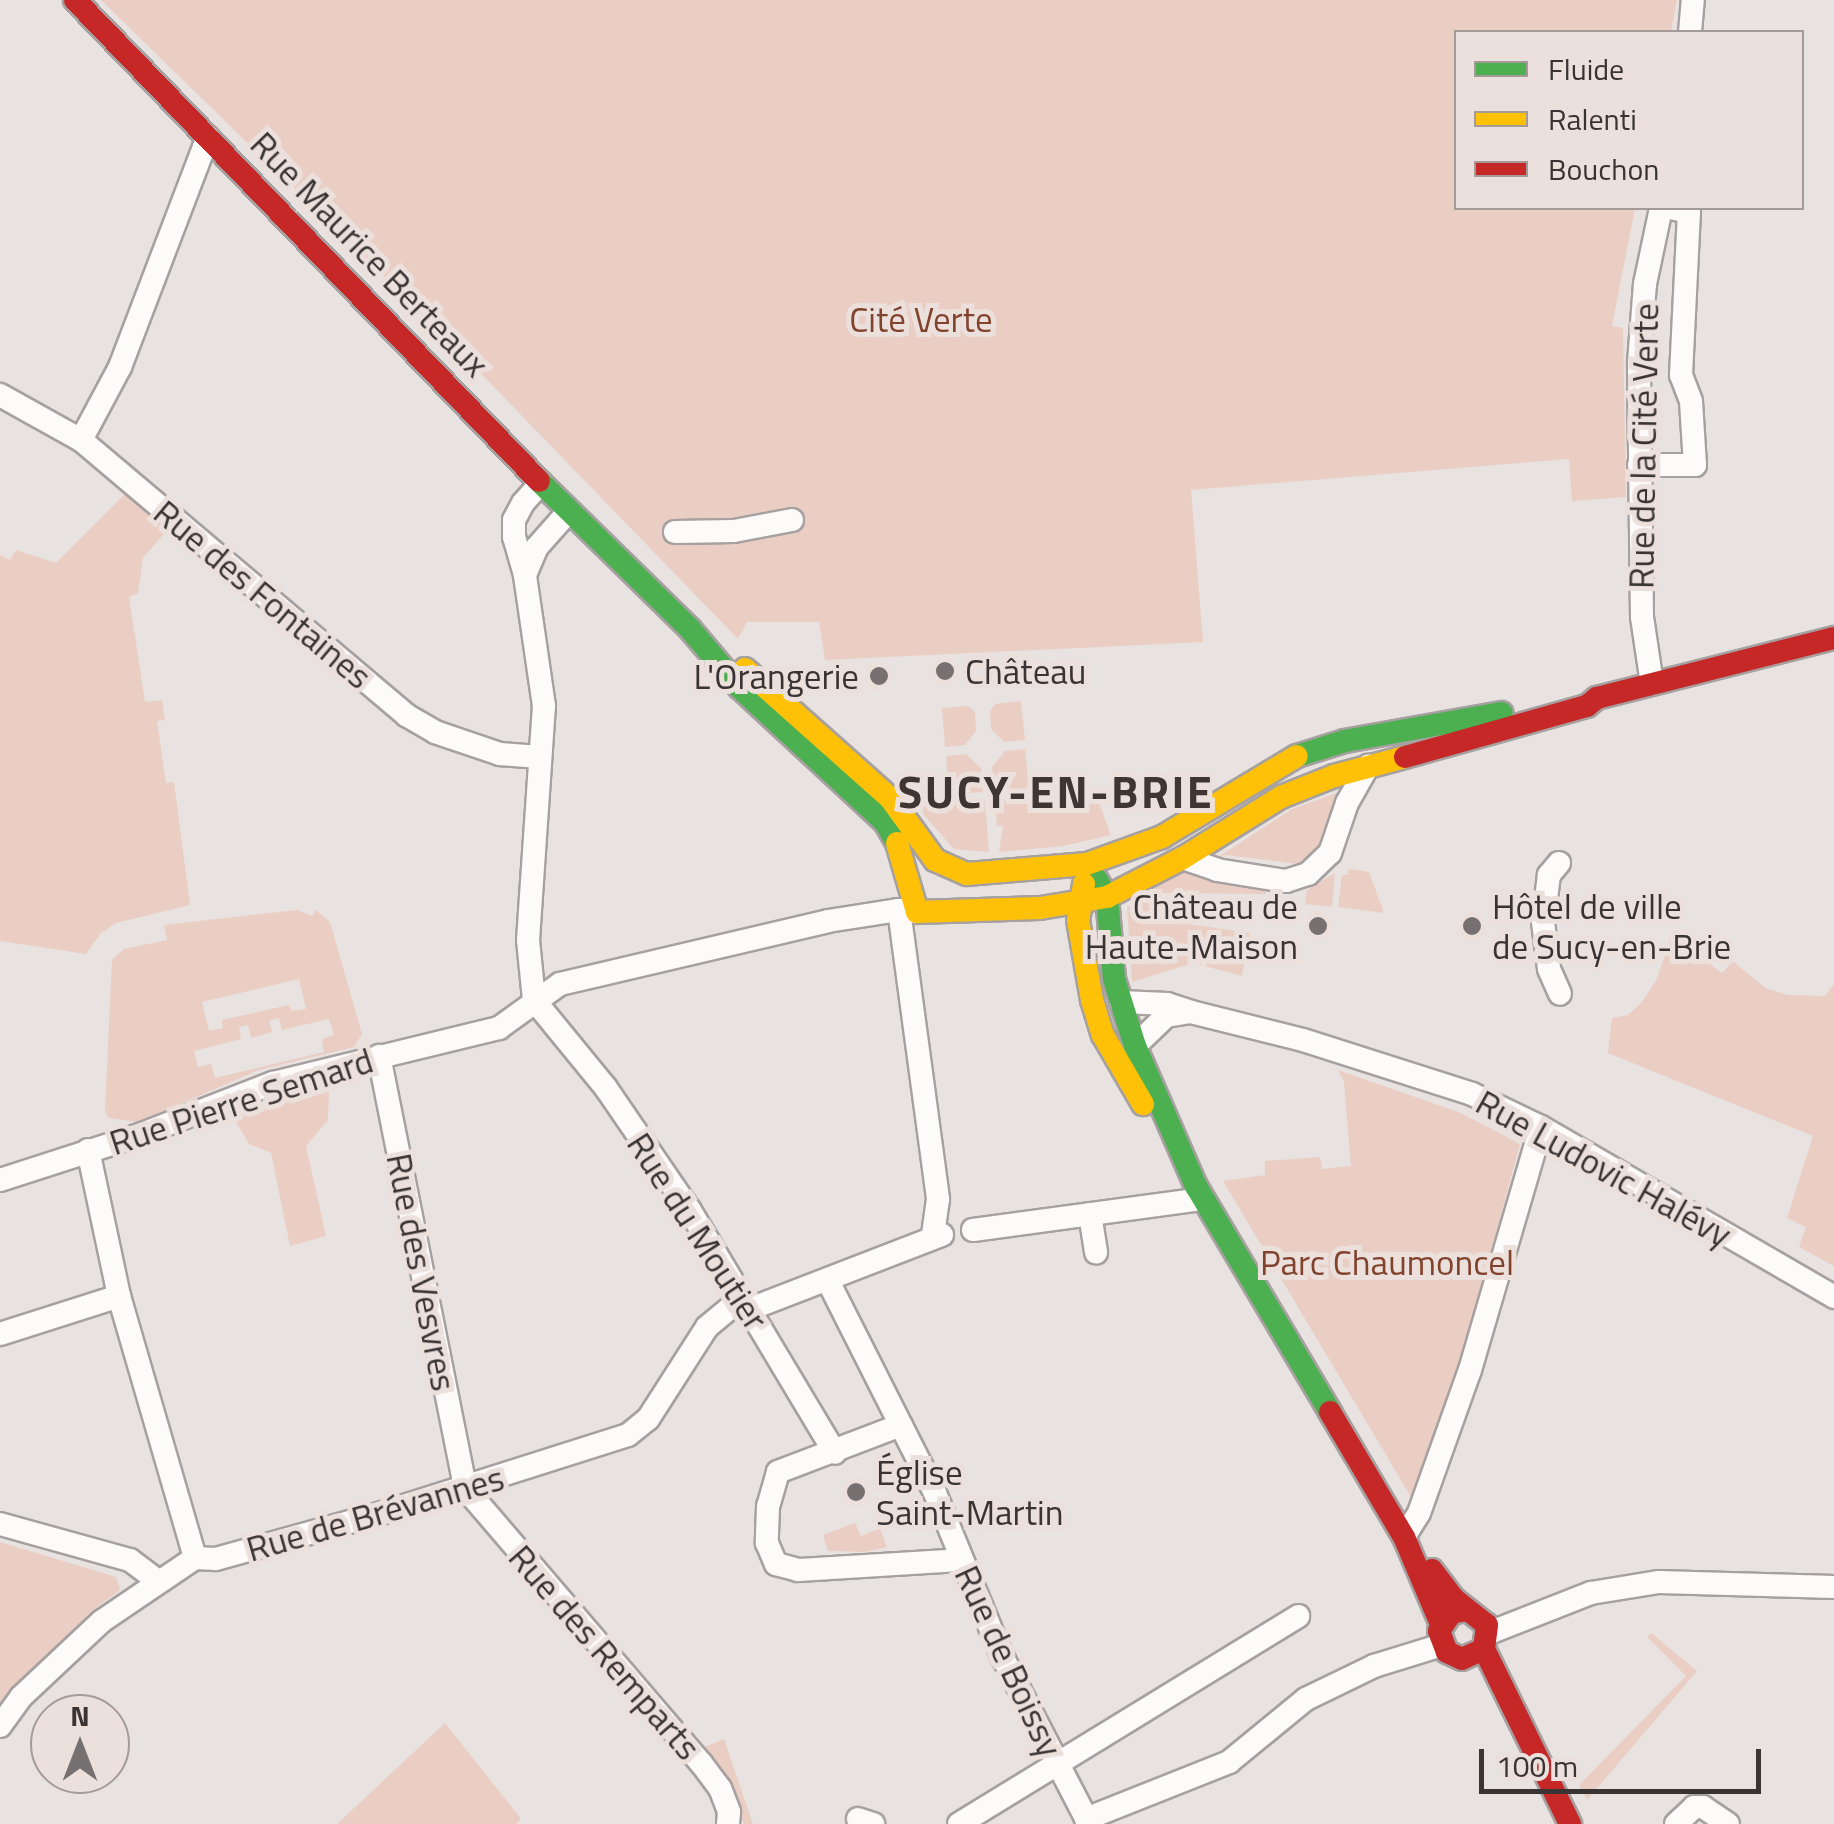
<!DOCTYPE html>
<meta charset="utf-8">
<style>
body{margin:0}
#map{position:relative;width:1834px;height:1824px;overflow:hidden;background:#e8e2e0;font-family:"Titillium Web",sans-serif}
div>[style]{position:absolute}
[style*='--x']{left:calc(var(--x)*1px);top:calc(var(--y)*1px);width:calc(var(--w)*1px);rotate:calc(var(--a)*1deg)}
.green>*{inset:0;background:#eacec4}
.roads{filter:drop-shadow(2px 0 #a6a1a0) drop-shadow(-2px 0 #a6a1a0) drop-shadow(0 2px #a6a1a0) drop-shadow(0 -2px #a6a1a0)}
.street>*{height:22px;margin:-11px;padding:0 11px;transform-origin:11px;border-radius:11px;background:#fcfbfa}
.fast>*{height:22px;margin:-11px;padding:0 11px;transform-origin:11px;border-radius:11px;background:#4caf50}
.slow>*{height:22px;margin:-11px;padding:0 11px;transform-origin:11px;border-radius:11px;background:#ffc107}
.jam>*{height:22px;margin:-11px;padding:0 11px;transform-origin:11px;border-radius:11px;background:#c62828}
.dots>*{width:28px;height:28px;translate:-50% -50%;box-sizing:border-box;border:5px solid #ece0dc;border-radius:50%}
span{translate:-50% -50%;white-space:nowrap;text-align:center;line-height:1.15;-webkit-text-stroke:10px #ece0dc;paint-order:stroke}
.street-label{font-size:35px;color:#393433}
.park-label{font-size:35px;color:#82432d}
.poi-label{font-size:35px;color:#393433}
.left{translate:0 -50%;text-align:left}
.right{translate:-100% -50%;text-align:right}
.district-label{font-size:45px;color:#3f3633;font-weight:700;letter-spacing:2.5px}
.legend{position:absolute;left:1454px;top:30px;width:350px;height:180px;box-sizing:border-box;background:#ece0dc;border:2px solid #a49b98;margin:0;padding:12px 18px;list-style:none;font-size:30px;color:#393433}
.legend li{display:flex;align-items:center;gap:20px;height:50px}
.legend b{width:50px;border:2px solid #a49b98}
.north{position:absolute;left:30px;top:1694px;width:100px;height:100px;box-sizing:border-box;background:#ece0dc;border:2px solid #a49b98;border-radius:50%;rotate:0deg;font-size:28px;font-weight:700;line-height:40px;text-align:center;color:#393433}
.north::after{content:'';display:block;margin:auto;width:35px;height:45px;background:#767170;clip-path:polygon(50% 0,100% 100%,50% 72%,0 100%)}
.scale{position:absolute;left:1479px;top:1749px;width:282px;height:45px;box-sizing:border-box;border:5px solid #393433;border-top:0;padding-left:12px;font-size:30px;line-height:35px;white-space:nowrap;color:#393433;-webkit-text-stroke:8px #ece0dc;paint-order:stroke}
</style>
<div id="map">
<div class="green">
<div style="clip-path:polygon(101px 0,1677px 0,1671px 32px,1456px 32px,1456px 208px,1635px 208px,1612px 326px,1623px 328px,1626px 497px,1572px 501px,1569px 459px,1191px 490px,1203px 642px,825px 660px,819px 622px,747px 622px,738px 639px,432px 323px)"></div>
<div style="clip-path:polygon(127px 492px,169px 528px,143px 558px,138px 593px,129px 597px,145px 702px,162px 700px,165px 720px,157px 721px,166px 783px,174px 782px,190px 905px,116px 923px,101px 933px,86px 954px,0 941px,0 555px,10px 560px,16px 550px,56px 563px)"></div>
<div style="clip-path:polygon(1021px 701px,1025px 740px,1004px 742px,991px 729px,990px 711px,995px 704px)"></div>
<div style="clip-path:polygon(968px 706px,975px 712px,976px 731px,965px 745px,945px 747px,942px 708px)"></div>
<div style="clip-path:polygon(1025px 749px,1029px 789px,994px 791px,992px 767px,1005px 751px)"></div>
<div style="clip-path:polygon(966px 754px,981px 768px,983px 792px,949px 795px,946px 756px)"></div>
<div style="clip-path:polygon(1095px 792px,1111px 835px,1063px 846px,999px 852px,1003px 826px,997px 826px,995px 801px)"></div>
<div style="clip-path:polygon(1339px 792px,1321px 843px,1298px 864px,1226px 855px,1215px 859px,1292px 809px)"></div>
<div style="clip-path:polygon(985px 801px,989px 852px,954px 849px,923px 814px,923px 806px)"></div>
<div style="clip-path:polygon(1348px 869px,1369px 872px,1384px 913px,1338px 907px,1342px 875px,1348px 875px)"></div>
<div style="clip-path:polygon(1188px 870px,1263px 885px,1266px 894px,1154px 893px,1153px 888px)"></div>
<div style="clip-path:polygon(1335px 873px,1332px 907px,1305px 904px,1307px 890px)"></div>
<div style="clip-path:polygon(1139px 896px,1183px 902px,1182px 923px,1250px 933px,1242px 976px,1193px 963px,1132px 982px,1127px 908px)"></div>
<div style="clip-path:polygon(evenodd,297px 910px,312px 916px,316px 910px,330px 922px,362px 1034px,354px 1047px,259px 1070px,138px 1122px,109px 1118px,105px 1111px,112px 960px,124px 949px,167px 940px,164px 925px,297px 910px,299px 979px,306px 1009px,291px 1011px,289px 1005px,222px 1020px,223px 1028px,209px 1031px,202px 1002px,299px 979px,297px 910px,279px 1018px,282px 1030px,329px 1019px,334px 1035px,322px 1039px,324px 1052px,215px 1078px,211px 1064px,198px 1067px,194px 1051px,241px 1039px,239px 1027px,248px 1025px,251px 1038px,272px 1032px,269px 1021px,279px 1018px)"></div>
<div style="clip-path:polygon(1671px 936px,1722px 973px,1733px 961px,1765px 988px,1788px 995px,1825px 996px,1834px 984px,1834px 1266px,1799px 1247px,1806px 1227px,1787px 1218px,1813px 1136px,1608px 1053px,1612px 1018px,1628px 1015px,1641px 1003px,1657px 979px)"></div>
<div style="clip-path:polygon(1338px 1070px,1461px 1113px,1520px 1144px,1466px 1343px,1411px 1497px,1223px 1181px,1265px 1175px,1265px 1161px,1320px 1157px,1322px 1169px,1351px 1166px,1344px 1082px)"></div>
<div style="clip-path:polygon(329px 1089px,328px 1120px,306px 1146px,326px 1236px,290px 1246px,271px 1153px,249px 1144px,233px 1117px)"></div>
<div style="clip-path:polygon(855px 1523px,861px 1536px,880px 1528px,887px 1547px,865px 1552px,828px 1551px,823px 1535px)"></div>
<div style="clip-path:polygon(0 1542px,116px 1577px,120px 1590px,93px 1610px,0 1702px)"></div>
<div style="clip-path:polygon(1651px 1633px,1697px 1671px,1587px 1800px,1579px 1785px,1686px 1676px,1647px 1637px)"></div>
<div style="clip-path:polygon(445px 1723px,521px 1819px,516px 1824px,337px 1824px)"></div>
<div style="clip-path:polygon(724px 1739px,753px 1824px,744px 1824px,726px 1776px,702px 1748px)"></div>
</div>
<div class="roads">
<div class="street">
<div style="--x:1690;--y:32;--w:32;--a:-85"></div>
<div style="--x:0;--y:395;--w:93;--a:29.1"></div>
<div style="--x:81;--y:440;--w:426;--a:40.2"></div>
<div style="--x:406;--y:715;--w:34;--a:30"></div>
<div style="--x:435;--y:732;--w:69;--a:18.7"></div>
<div style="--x:500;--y:754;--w:40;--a:4.3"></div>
<div style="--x:81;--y:440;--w:83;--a:-61.9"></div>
<div style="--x:120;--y:367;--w:246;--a:-69.1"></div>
<div style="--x:1639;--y:465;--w:56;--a:0"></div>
<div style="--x:1695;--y:465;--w:64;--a:-93.6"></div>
<div style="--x:1691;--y:401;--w:28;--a:-111"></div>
<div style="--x:1681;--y:375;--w:163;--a:-87.2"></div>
<div style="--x:1689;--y:212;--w:19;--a:-168"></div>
<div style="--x:675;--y:532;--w:59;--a:-1"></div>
<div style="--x:734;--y:531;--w:59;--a:-10.7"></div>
<div style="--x:525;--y:575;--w:30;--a:-67"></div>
<div style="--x:537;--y:547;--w:48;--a:-48.4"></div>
<div style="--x:1652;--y:684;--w:68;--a:-98.5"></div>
<div style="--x:1642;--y:617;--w:254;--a:-90.7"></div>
<div style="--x:1639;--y:363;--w:79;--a:-85.7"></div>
<div style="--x:1645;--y:284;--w:78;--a:-78.1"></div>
<div style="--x:1183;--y:858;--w:36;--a:19"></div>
<div style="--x:1217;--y:870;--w:70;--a:9.1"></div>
<div style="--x:1286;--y:881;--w:23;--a:-18"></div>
<div style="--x:1308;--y:874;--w:30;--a:-44"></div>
<div style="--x:1330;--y:853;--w:53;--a:-71.2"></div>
<div style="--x:1347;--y:803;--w:43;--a:-60.4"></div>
<div style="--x:1559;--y:863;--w:16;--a:130"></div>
<div style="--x:1549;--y:875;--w:47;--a:97.3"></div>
<div style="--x:1543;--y:922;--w:47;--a:82.7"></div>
<div style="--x:1549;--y:969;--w:27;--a:66"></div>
<div style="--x:899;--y:910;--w:292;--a:82.3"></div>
<div style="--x:938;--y:1199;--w:37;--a:98"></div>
<div style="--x:534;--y:1000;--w:114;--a:50.7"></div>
<div style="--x:606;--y:1088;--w:147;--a:55.6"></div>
<div style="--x:689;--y:1209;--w:284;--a:59.1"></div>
<div style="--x:534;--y:1000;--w:60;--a:-95.7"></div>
<div style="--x:528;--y:940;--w:235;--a:-86.1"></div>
<div style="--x:544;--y:706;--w:132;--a:-98.3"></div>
<div style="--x:525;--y:575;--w:40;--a:-106"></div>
<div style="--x:514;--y:537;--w:17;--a:-90"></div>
<div style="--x:514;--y:520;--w:19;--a:-62"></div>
<div style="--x:523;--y:503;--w:27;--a:-48"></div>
<div style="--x:1121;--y:1002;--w:46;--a:2.5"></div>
<div style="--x:1167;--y:1004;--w:25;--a:18"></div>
<div style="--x:1191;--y:1012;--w:25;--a:171"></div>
<div style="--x:1166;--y:1016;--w:43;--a:135.9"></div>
<div style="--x:1191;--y:1012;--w:115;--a:14"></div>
<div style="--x:1303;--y:1040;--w:177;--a:17.7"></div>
<div style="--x:1472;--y:1094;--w:76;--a:25.6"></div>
<div style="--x:1541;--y:1127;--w:339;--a:30.1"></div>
<div style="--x:379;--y:1056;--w:440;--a:78.7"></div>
<div style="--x:465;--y:1488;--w:362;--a:49.4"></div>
<div style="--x:701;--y:1763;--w:31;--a:53"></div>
<div style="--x:720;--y:1788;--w:26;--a:69"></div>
<div style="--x:729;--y:1812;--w:12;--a:95"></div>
<div style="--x:88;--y:1150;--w:149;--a:78"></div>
<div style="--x:119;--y:1296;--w:273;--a:73.8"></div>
<div style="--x:0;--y:1180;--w:149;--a:-17.9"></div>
<div style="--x:142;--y:1134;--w:141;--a:-21.3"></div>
<div style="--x:273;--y:1083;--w:233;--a:-13.7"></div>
<div style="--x:499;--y:1028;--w:75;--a:-35.8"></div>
<div style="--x:560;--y:984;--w:275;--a:-13.2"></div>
<div style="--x:828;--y:921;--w:72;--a:-8.8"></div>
<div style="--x:899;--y:910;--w:18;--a:6"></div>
<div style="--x:1090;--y:1214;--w:39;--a:81"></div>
<div style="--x:973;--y:1230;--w:232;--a:-7.7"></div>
<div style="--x:828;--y:1281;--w:237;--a:63.2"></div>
<div style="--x:935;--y:1493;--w:174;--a:67.7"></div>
<div style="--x:1001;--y:1654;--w:191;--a:62.6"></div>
<div style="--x:750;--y:1309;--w:206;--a:-21.1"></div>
<div style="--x:0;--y:1334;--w:125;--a:-17.7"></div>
<div style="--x:901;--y:1425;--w:132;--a:159.1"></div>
<div style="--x:778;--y:1472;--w:35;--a:106"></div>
<div style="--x:768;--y:1506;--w:37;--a:92"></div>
<div style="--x:767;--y:1543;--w:23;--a:67"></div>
<div style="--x:776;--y:1564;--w:23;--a:15"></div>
<div style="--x:798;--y:1570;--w:163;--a:-3.5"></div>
<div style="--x:0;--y:1524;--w:135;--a:15.5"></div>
<div style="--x:130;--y:1560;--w:35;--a:37"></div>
<div style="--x:1404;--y:1537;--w:28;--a:-58"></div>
<div style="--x:1419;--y:1513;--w:152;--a:-70.4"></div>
<div style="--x:1470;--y:1370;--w:253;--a:-73.7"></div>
<div style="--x:1489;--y:1633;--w:110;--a:-21.4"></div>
<div style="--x:1591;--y:1593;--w:69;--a:-9.2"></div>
<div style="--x:1659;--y:1582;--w:175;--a:1.6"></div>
<div style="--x:0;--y:1726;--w:36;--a:-54"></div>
<div style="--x:21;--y:1697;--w:111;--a:-43.2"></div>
<div style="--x:102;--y:1621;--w:112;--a:-34.1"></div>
<div style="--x:195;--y:1558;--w:21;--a:3"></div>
<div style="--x:216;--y:1559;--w:172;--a:-15.5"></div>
<div style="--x:382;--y:1513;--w:258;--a:-17.6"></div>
<div style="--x:628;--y:1435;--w:26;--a:-39"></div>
<div style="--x:648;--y:1419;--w:109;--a:-57.3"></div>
<div style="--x:707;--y:1327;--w:45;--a:-39.6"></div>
<div style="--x:858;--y:1819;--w:16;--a:18"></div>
<div style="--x:1086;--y:1819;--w:154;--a:-21.7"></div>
<div style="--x:1229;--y:1762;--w:99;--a:-39.3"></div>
<div style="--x:1306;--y:1699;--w:76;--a:-25.9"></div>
<div style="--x:1374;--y:1666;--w:71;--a:-17.2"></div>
<div style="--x:959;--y:1824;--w:398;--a:-31.5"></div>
<div style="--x:1676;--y:1824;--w:25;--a:-43"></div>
<div style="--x:1694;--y:1807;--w:9;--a:0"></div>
<div style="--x:1703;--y:1807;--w:30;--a:34"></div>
</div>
<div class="fast">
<div style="--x:539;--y:481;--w:211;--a:44.4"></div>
<div style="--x:690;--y:629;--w:76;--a:49.8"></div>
<div style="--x:739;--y:687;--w:199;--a:42.8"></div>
<div style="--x:885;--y:822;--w:24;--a:60"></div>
<div style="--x:1297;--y:756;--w:50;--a:-17.4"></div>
<div style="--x:1345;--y:741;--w:159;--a:-10.1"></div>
<div style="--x:1097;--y:880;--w:20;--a:60"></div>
<div style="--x:1107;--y:897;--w:82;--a:85.1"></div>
<div style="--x:1114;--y:979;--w:70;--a:72.6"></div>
<div style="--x:1135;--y:1046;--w:153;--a:66.5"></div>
<div style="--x:1196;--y:1186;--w:263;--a:59.3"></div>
</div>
<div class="slow">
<div style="--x:745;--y:669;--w:194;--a:41.7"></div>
<div style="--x:890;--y:798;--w:77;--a:54"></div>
<div style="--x:935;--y:860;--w:35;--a:24"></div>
<div style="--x:967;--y:874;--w:120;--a:-4.8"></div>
<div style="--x:1087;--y:864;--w:80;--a:-19.8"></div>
<div style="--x:1162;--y:837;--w:157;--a:-31"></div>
<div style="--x:897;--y:843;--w:72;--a:73.8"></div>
<div style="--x:917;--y:912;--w:123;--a:-1.9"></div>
<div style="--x:1040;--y:908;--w:68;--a:-9.3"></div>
<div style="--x:1107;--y:897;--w:85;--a:-27.2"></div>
<div style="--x:1183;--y:858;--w:115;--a:-31.9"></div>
<div style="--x:1281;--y:797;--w:57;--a:-21.6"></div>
<div style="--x:1334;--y:776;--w:73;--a:-15"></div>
<div style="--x:1084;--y:884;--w:36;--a:99"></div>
<div style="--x:1078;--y:920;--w:81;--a:80.1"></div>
<div style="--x:1092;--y:1000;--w:37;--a:73"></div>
<div style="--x:1103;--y:1035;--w:80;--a:59.9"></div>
</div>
<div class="jam">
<div style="--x:75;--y:0;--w:668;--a:46.03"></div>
<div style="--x:1405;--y:757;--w:189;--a:-15.7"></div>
<div style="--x:1587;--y:706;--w:13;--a:-39"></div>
<div style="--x:1597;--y:698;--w:244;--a:-14.2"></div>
<div style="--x:1330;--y:1412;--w:145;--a:59.4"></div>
<div style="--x:1404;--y:1537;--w:95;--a:67"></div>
<div style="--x:1432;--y:1570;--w:35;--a:53"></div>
<div style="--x:1453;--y:1598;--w:43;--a:38.5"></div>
<div style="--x:1487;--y:1625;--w:24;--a:97"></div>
<div style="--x:1484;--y:1649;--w:24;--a:156"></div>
<div style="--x:1462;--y:1659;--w:17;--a:-155"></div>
<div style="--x:1447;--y:1652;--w:22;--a:-111"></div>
<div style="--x:1439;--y:1631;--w:22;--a:-56"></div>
<div style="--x:1451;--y:1613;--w:16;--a:-11"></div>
<div style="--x:1484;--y:1649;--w:195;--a:63.8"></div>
</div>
</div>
<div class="dots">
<div style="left:945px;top:671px;background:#767170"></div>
<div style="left:879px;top:676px;background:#767170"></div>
<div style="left:1318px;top:926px;background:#767170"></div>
<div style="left:1472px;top:926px;background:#767170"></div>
<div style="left:856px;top:1492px;background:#767170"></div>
</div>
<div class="street-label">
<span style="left:370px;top:254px;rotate:46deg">Rue Maurice Berteaux</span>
<span style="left:1643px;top:446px;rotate:-89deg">Rue de la Cité Verte</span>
<span style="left:263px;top:594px;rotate:40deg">Rue des Fontaines</span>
<span style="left:241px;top:1101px;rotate:-18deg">Rue Pierre Semard</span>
<span style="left:1604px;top:1168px;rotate:29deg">Rue Ludovic Halévy</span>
<span style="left:698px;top:1231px;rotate:57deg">Rue du Moutier</span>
<span style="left:422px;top:1272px;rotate:79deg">Rue des Vesvres</span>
<span style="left:375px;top:1513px;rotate:-16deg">Rue de Brévannes</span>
<span style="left:605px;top:1652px;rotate:49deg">Rue des Remparts</span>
<span style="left:1009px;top:1661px;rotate:65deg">Rue de Boissy</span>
</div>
<div class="park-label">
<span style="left:921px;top:319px">Cité Verte</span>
<span style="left:1387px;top:1262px">Parc Chaumoncel</span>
</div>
<div class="poi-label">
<span class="left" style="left:965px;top:671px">Château</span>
<span class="right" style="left:859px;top:676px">L'Orangerie</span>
<span class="right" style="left:1298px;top:926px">Château de<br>Haute-Maison</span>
<span class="left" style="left:1492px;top:926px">Hôtel de ville<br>de Sucy-en-Brie</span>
<span class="left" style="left:876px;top:1492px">Église<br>Saint-Martin</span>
</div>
<div class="district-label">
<span style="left:1056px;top:792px">SUCY-EN-BRIE</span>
</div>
<ul class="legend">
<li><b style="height:12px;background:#4caf50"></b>Fluide</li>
<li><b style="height:12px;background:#ffc107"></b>Ralenti</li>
<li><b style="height:12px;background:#c62828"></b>Bouchon</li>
</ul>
<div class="north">N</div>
<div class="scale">100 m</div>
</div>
